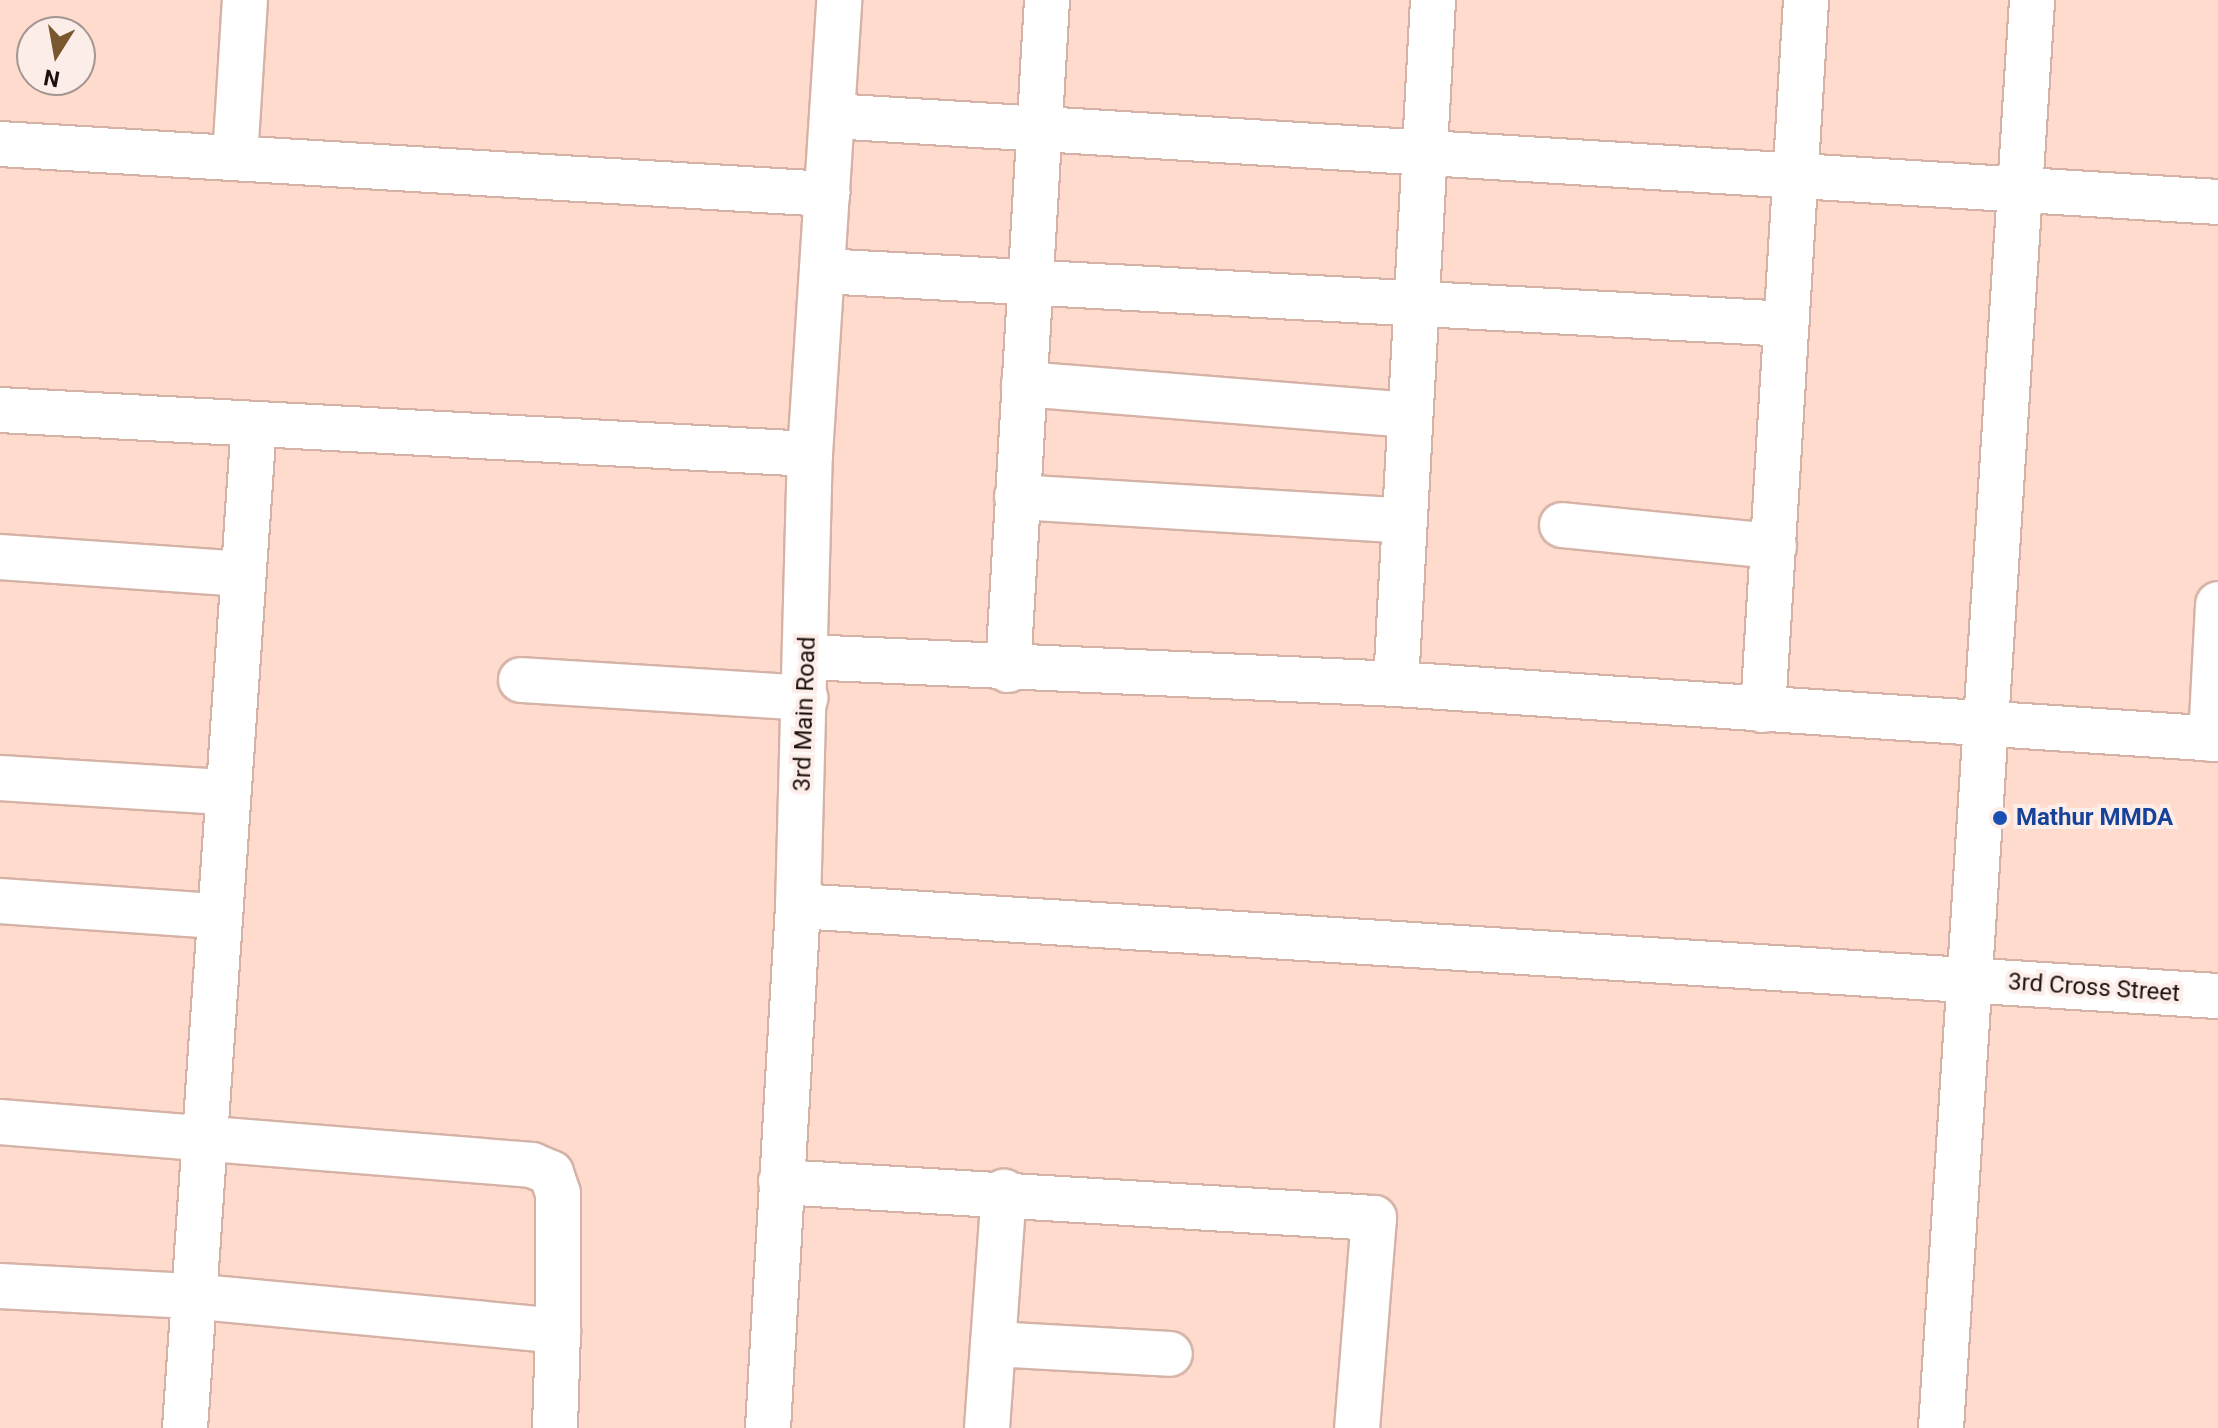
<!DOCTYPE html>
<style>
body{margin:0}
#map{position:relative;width:2218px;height:1428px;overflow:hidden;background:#ffdbce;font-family:Roboto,sans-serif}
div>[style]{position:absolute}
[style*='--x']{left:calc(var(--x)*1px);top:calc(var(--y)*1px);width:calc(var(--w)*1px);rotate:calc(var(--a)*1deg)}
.roads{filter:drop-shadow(2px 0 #d5b2a6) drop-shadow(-2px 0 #d5b2a6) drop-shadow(0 2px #d5b2a6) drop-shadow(0 -2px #d5b2a6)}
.minor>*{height:44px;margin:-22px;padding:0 22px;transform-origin:22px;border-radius:22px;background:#fff}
.dots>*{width:22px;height:22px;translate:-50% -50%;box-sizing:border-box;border:4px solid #fcede8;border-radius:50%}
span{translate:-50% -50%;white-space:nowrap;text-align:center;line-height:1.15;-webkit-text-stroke:8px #fcede8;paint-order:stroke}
.street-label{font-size:24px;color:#1d110d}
.transit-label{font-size:24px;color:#164399;font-weight:700}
.left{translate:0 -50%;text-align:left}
.north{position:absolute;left:16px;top:16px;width:80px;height:80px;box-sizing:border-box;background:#fcede8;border:2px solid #a39590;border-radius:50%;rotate:191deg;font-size:22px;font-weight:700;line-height:32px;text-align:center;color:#1d110d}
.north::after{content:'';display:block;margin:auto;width:28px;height:36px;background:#79572f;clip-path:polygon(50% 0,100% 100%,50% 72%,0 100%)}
</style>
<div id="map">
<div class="roads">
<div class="minor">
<div style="--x:832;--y:116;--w:1389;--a:3.55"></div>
<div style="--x:0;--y:144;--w:829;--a:3.46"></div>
<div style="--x:235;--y:158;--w:158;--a:-86.4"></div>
<div style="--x:822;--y:271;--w:966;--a:3.14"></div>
<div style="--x:1024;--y:384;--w:387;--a:4.6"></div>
<div style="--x:0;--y:410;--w:811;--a:3.11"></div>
<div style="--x:1017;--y:497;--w:388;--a:3.5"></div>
<div style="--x:1562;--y:525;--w:213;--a:5.7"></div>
<div style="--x:0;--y:557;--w:243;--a:4"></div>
<div style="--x:807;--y:657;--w:590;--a:2.62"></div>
<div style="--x:1396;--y:684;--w:824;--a:3.83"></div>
<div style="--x:1008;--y:670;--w:671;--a:-86.67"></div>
<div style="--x:521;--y:680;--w:285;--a:3.6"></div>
<div style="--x:1396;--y:684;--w:685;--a:-86.9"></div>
<div style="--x:1763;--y:710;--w:711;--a:-86.53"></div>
<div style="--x:2211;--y:739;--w:135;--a:-87"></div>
<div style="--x:0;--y:778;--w:225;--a:3.6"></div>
<div style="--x:0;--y:901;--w:217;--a:4"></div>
<div style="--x:798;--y:906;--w:1423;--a:3.63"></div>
<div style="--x:0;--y:1122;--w:534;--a:4.62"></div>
<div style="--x:532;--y:1165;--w:21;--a:23"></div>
<div style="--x:551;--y:1173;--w:21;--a:71"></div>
<div style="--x:558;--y:1193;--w:138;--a:90"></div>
<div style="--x:781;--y:1182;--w:594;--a:3.47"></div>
<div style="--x:1374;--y:1218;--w:211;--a:94.6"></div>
<div style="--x:0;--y:1286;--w:190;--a:3"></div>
<div style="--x:190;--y:1296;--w:370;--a:5.4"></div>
<div style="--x:558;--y:1331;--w:97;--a:91.8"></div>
<div style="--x:993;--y:1344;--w:177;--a:3.2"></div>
<div style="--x:185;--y:1428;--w:1006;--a:-86.07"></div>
<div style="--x:768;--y:1428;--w:523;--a:-86.71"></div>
<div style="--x:798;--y:906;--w:452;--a:-88.5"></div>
<div style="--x:810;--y:454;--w:455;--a:-86.3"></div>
<div style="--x:987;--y:1428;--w:237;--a:-85.9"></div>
<div style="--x:1941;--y:1428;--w:1431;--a:-86.35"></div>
</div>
</div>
<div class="dots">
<div style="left:2000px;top:818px;background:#1a4fb4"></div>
</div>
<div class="street-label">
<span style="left:805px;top:714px;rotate:-88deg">3rd Main Road</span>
<span style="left:2094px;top:988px;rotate:4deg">3rd Cross Street</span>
</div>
<div class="transit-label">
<span class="left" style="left:2016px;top:818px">Mathur MMDA</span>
</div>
<div class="north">N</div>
</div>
